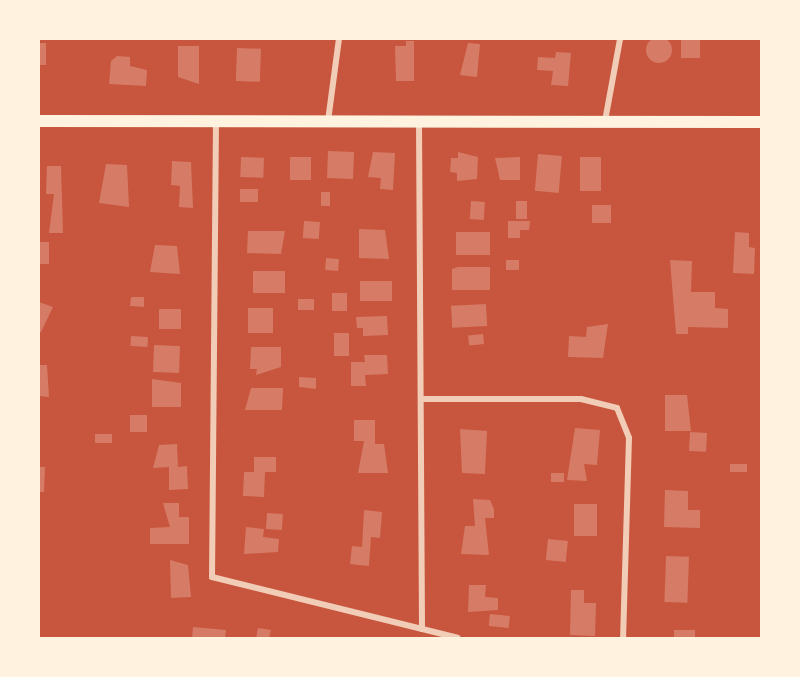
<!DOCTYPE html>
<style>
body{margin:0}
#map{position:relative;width:800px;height:677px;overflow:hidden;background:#c8553d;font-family:"Fira Sans Condensed",sans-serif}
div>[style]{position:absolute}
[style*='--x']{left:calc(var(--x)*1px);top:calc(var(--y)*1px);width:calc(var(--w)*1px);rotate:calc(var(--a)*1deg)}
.building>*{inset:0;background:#d67c66;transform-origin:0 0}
.round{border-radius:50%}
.minor>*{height:6px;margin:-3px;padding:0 3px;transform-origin:3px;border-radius:3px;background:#f1ccb7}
.secondary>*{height:12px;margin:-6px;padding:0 6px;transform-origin:6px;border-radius:6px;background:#fff3e0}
span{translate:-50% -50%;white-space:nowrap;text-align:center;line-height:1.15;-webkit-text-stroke:5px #fff3e0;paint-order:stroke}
.frame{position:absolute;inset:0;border:40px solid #fff3e0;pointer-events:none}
</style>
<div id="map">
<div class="building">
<div class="round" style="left:646px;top:37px;width:26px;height:26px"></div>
<div style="left:681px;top:39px;width:19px;height:19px"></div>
<div style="clip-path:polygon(406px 41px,414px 41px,414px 81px,396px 81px,395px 46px,406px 46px)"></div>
<div style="left:39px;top:43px;width:7px;height:22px"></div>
<div style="clip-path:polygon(468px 43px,480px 44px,477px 77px,460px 75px)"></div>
<div style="clip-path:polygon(178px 46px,199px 46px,199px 84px,178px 77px)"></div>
<div style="left:237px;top:48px;width:24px;height:33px;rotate:2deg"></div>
<div style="clip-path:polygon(556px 52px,571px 53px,568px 86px,551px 85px,553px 71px,537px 70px,538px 57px,555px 58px)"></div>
<div style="clip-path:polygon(117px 56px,130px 57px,130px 66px,147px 70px,146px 86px,109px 84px,111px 61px)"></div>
<div style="left:328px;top:151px;width:26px;height:27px;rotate:2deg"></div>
<div style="clip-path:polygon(373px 152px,395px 153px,393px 190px,380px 189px,381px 178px,368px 177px)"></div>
<div style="clip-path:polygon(458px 152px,478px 157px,477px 179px,457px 181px,457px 173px,450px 172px,451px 158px,458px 158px)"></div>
<div style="left:538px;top:154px;width:24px;height:37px;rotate:5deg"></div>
<div style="left:241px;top:157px;width:23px;height:20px;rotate:2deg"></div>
<div style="left:290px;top:157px;width:21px;height:23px"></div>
<div style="clip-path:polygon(520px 157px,520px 180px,500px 180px,495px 158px)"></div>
<div style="left:580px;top:157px;width:21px;height:34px"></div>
<div style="clip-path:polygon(172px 161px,191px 162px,193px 208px,179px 207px,180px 186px,171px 185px)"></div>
<div style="clip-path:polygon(106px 164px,127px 165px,129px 207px,99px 203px)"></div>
<div style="clip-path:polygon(47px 166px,61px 166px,63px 233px,49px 233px,54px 194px,46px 194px)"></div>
<div style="left:240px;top:189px;width:18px;height:13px"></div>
<div style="left:321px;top:192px;width:9px;height:14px"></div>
<div style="left:471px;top:201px;width:14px;height:18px;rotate:4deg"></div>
<div style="left:516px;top:201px;width:11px;height:18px"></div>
<div style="left:592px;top:205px;width:19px;height:18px"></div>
<div style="left:304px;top:221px;width:16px;height:17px;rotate:4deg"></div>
<div style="clip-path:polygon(508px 221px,530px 221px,529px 230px,520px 230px,520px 238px,508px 238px)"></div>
<div style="clip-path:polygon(359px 229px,385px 230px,389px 259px,359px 258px)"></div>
<div style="clip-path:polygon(248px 231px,285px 231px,281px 254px,247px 253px)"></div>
<div style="left:456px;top:232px;width:34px;height:23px"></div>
<div style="clip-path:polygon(735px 232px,749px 233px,749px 247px,755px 248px,754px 274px,733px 273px)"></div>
<div style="left:39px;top:242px;width:10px;height:22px"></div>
<div style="clip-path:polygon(155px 245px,177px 246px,180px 274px,150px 272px)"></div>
<div style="left:326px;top:258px;width:13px;height:12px;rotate:4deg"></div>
<div style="left:519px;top:260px;width:10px;height:13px;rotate:90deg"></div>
<div style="clip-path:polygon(670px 260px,692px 261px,691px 292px,715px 292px,715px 308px,728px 309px,728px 328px,688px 327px,688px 334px,676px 334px)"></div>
<div style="clip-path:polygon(458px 267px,490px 267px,490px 290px,452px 290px,452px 269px)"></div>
<div style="left:253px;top:271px;width:32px;height:22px"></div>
<div style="left:360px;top:281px;width:32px;height:20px"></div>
<div style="left:332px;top:293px;width:15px;height:18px"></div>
<div style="clip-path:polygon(131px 297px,144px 297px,144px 307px,130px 306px)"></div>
<div style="left:298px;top:299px;width:16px;height:11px"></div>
<div style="clip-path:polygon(39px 302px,53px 307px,41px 332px,39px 332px)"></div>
<div style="left:486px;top:304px;width:22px;height:35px;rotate:87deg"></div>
<div style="left:248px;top:308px;width:25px;height:25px"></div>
<div style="left:159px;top:309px;width:22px;height:20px"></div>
<div style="clip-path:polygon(387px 316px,388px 335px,363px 336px,363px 328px,357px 328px,356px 317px)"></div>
<div style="clip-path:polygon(608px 324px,603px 358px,568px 357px,569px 336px,586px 337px,587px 327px)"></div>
<div style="left:334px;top:333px;width:15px;height:23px"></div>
<div style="left:483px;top:334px;width:10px;height:15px;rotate:84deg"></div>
<div style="left:131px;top:336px;width:17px;height:10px;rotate:3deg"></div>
<div style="left:154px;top:345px;width:26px;height:27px;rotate:2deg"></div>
<div style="clip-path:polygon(251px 347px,281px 347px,281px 367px,256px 375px,257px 369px,250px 369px)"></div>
<div style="clip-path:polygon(364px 355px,387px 355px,388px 374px,365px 375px,366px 386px,351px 386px,351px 362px,365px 362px)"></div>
<div style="clip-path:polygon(39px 365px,47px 365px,49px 397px,39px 396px)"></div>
<div style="clip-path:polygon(299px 377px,316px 378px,316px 389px,299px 387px)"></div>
<div style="clip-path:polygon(152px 379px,181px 383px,181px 407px,152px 407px)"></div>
<div style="clip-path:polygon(251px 388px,283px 388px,282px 410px,245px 410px)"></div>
<div style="clip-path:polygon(665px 395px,687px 395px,691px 431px,665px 431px)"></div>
<div style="left:130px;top:415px;width:17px;height:17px"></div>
<div style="clip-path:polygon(354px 420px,375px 420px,375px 444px,384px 444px,388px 473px,358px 473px,364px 441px,354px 441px)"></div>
<div style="clip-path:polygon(575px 428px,600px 430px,597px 465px,584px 464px,587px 481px,567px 480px)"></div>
<div style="clip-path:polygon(460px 429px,487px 431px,485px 474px,462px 473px)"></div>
<div style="left:690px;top:432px;width:17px;height:19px;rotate:3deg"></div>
<div style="left:95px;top:434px;width:17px;height:9px"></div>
<div style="clip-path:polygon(177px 444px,178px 467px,187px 466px,188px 489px,169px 490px,169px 467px,153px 468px,159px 445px)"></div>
<div style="clip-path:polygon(254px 457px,276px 457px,276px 472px,265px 472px,264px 497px,243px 496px,244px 472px,254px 472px)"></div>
<div style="left:730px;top:464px;width:17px;height:8px"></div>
<div style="clip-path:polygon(39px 467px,45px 467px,44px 492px,39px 492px)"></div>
<div style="left:551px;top:473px;width:13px;height:9px"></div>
<div style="clip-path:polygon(665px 490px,688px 491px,688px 510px,700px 510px,700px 528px,664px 527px)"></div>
<div style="clip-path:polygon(473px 499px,490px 500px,494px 509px,494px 518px,485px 518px,489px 555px,461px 554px,465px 526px,475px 526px)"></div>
<div style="clip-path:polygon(163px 503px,179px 503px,179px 517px,189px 517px,189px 544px,150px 544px,150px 528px,170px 527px)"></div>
<div style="left:574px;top:504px;width:23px;height:32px"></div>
<div style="clip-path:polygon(364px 510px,382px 512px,380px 538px,371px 537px,369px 566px,350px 564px,352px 546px,362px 547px)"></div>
<div style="left:267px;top:513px;width:16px;height:16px;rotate:4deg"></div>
<div style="clip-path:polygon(246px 527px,264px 529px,263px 537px,279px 539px,278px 552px,244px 554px)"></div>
<div style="left:548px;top:539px;width:20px;height:21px;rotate:6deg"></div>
<div style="left:666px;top:556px;width:23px;height:46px;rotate:2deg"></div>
<div style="clip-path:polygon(170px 560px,188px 565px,191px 597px,171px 598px)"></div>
<div style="clip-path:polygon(469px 585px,486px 585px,485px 597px,498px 598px,498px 610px,468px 612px)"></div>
<div style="clip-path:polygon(571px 590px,584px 590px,584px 603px,596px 603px,595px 636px,570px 635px)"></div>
<div style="left:490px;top:614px;width:20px;height:12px;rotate:6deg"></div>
<div style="clip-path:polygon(193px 627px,226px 630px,225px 638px,192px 638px)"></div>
<div style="clip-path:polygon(258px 628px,271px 630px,269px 638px,256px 638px)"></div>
<div style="left:674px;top:630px;width:21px;height:8px"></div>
</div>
<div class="minor">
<div style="--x:216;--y:121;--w:456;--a:90.5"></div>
<div style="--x:212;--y:577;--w:253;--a:13.9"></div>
<div style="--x:328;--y:121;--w:83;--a:-82.4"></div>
<div style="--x:605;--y:121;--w:83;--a:-79.6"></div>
<div style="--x:419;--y:122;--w:507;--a:89.66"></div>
<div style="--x:421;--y:399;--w:160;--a:0"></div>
<div style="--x:581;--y:399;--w:37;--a:14"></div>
<div style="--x:617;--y:408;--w:32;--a:68"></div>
<div style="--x:629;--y:438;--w:200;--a:91.7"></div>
</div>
<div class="secondary">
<div style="--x:39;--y:121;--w:722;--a:0.08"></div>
</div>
<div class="frame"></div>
</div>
